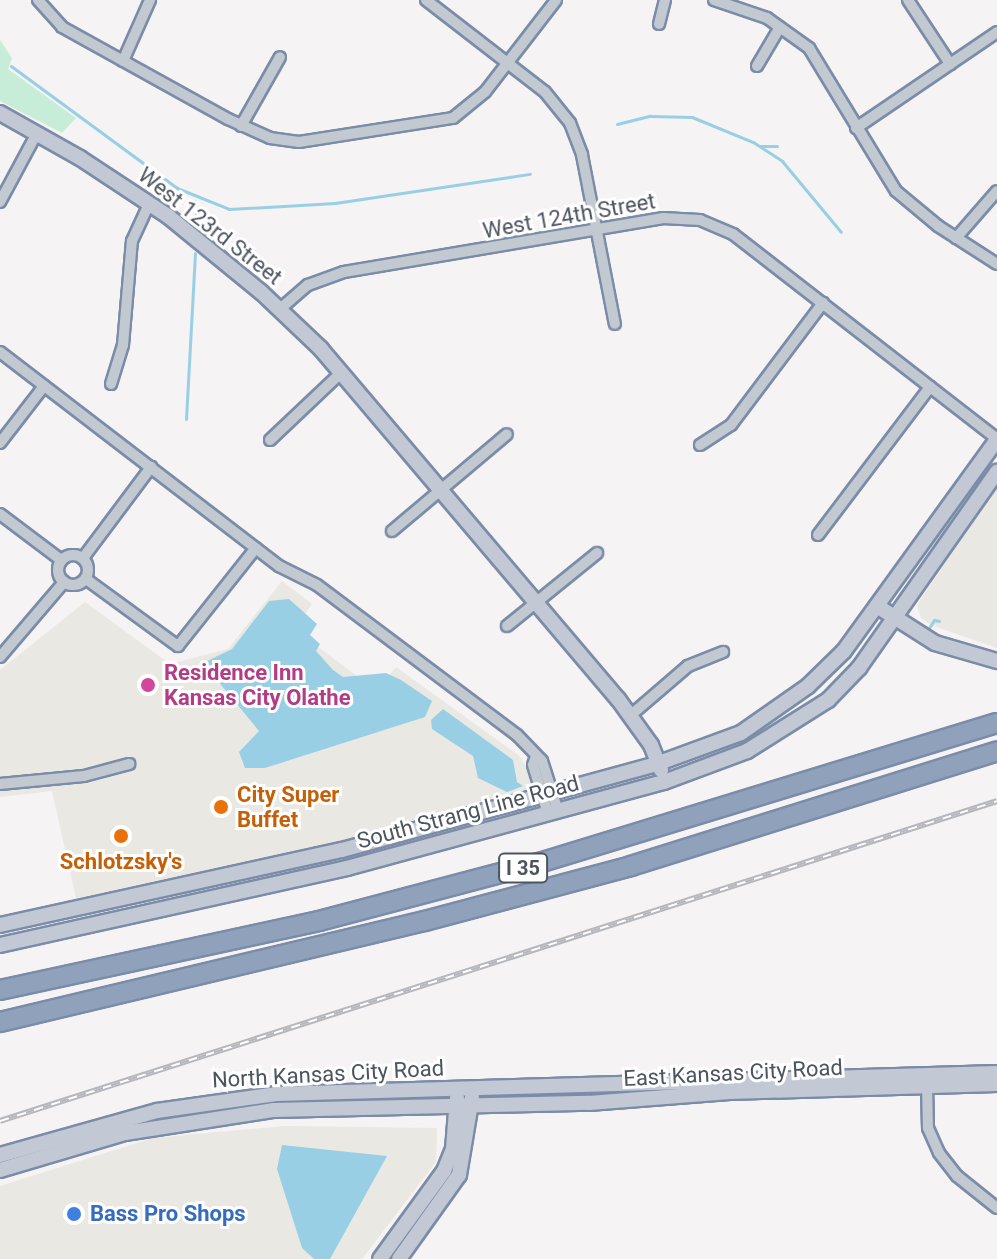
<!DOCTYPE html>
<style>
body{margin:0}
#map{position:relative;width:997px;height:1259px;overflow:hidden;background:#f5f3f3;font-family:Roboto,sans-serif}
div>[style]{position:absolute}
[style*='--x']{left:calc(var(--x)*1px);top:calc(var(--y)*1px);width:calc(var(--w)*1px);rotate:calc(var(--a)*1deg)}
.commercial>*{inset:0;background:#eae8e2}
.green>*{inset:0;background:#c7edd9}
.water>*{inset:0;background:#98cfe5}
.stream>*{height:3px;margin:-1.5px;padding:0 1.5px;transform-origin:1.5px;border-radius:1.5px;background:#98cfe5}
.roads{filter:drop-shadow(2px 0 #7b8ca8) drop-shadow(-2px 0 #7b8ca8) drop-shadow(0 2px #7b8ca8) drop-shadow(0 -2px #7b8ca8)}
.street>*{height:10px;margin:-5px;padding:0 5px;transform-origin:5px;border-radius:5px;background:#c2c9d0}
.street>.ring{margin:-5px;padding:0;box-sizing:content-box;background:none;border:10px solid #c2c9d0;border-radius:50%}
.secondary>*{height:14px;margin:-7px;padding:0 7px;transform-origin:7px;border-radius:7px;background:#c3c9d4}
.highway>*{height:18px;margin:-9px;padding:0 9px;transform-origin:9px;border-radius:9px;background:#90a1bc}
.rail>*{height:6px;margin-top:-3px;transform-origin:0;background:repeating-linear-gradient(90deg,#fff 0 9px,#b6b7bc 0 18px);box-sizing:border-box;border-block:2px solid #b6b7bc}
.dots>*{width:22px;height:22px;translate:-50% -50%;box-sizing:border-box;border:4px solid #fff;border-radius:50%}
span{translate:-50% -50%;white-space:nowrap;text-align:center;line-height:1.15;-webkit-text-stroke:6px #fff;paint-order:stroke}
.shield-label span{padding:2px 6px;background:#fff;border:2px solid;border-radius:6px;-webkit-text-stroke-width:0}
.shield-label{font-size:20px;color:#4c545f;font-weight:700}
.street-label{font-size:22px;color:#4c545f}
.hotel-label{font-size:22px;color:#b23c85;font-weight:700}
.left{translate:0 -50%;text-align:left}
.food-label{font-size:22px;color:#c56008;font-weight:700}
.shop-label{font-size:22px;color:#366cbe;font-weight:700}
</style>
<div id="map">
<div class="commercial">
<div style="clip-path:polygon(997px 487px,997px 648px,931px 625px,921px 618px,917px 605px)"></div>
<div style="clip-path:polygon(282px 581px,312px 604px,294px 629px,377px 691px,396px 667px,518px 755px,543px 787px,340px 841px,76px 898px,52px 791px,0 797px,0 670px,85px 602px,170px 664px,228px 649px)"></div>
<div style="clip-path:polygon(284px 1126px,437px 1128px,436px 1162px,362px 1259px,0 1259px,0 1186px,153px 1138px)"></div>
</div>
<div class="green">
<div style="clip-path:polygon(0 40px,12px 58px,8px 69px,76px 118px,62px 133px,0 101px)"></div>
</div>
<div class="water">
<div style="clip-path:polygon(289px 599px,317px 624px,310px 635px,320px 644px,316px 651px,333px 670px,343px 677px,386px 673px,401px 680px,432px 701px,425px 717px,265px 768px,245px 768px,239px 752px,259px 731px,203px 663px,232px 649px,269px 601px)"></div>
<div style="clip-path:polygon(443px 709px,513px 760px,517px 782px,523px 786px,507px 792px,478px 778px,473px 756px,432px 729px,431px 720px)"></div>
<div style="clip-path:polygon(282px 1145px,387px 1156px,330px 1259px,314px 1259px,302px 1248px,277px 1169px)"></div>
</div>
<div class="stream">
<div style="--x:11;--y:66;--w:206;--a:36.3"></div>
<div style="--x:177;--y:188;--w:56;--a:22"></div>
<div style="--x:229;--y:209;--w:106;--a:-3.2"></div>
<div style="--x:335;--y:203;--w:197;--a:-8.5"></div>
<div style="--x:617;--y:124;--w:34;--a:-14"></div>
<div style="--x:650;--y:116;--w:42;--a:1.4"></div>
<div style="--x:692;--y:117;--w:66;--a:22.3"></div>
<div style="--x:753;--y:142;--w:35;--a:33"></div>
<div style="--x:782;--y:161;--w:92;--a:50.3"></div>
<div style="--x:761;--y:146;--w:16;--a:0"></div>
<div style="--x:195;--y:201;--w:16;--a:86"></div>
<div style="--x:186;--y:419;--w:166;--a:-86.9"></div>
<div style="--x:929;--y:628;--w:9;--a:-58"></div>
<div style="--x:934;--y:620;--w:5;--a:11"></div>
</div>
<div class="roads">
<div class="street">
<div style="--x:38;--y:0;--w:36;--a:48"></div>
<div style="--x:62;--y:27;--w:190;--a:29"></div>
<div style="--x:228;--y:119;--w:46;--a:24.3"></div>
<div style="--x:270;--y:138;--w:29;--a:8"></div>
<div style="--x:299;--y:142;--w:156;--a:-8.9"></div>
<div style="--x:453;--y:118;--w:41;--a:-39.1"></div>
<div style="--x:485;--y:92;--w:116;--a:-52.3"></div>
<div style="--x:426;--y:0;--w:150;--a:37.7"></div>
<div style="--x:545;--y:92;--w:40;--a:51"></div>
<div style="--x:570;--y:123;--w:34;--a:69"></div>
<div style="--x:582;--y:155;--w:172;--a:79"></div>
<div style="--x:714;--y:0;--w:56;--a:18.8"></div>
<div style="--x:767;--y:18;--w:52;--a:35.5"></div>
<div style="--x:809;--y:48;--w:167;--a:58.7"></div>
<div style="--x:896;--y:191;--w:55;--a:39.8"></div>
<div style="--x:938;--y:226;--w:70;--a:32.8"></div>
<div style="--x:908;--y:0;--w:77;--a:56.7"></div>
<div style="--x:659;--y:24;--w:25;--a:-76"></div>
<div style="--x:123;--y:61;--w:67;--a:-66.1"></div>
<div style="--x:757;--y:66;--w:45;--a:-59.5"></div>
<div style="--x:241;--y:126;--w:79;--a:-60.5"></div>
<div style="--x:856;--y:128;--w:171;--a:-34.2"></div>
<div style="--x:0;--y:202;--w:78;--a:-61.8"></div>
<div style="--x:956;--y:238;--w:62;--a:-48.9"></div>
<div style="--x:280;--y:309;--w:37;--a:-41"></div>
<div style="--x:308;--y:285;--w:38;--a:-20"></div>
<div style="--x:344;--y:272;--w:324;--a:-9.6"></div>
<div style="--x:663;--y:218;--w:37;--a:3"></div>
<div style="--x:700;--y:220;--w:36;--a:23"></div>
<div style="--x:733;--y:234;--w:334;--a:37.8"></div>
<div style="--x:0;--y:352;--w:352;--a:37.5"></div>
<div style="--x:279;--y:566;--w:42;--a:26.6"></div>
<div style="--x:317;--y:585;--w:250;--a:36.9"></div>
<div style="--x:517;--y:735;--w:36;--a:46"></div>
<div style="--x:542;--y:761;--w:52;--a:72.3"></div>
<div style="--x:111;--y:384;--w:41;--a:-72.9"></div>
<div style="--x:123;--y:345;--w:104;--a:-85.1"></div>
<div style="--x:132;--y:241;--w:41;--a:-65.3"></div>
<div style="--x:270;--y:440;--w:99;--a:-43.4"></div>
<div style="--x:0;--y:443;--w:72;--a:-52.3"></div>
<div style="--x:700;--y:445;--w:37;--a:-33"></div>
<div style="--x:731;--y:425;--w:153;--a:-53"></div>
<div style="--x:0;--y:514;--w:76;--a:37"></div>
<div style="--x:392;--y:531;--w:150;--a:-40.1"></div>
<div style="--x:818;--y:535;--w:186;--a:-52.9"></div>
<div class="ring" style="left:58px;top:555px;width:20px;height:20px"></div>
<div style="--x:83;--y:558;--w:114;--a:-53.2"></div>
<div style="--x:86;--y:579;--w:114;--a:36.1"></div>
<div style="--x:178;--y:646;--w:125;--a:-51.5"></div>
<div style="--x:507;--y:626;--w:116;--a:-39"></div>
<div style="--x:0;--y:657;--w:99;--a:-49.5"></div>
<div style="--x:631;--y:715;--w:75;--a:-40.7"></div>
<div style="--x:688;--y:666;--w:38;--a:-22"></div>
<div style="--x:536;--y:756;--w:9;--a:108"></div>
<div style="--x:533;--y:765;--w:51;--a:73"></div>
<div style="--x:0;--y:784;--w:84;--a:-5.4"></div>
<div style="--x:84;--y:776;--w:47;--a:-14.9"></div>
<div style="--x:927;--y:1082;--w:46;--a:88.8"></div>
<div style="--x:928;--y:1128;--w:27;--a:66"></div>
<div style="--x:939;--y:1153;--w:29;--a:52"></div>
<div style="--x:957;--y:1176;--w:51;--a:38.7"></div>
</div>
<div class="secondary">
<div style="--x:0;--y:113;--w:92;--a:29.4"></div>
<div style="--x:80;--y:158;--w:105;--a:33.4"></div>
<div style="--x:168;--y:216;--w:120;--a:39.3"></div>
<div style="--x:261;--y:292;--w:83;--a:43.5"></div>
<div style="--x:321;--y:349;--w:459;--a:49.7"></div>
<div style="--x:618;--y:699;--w:57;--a:54.3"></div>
<div style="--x:651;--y:745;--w:27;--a:68"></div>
<div style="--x:877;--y:606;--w:69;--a:32.5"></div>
<div style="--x:935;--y:643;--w:65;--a:16.2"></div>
<div style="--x:0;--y:925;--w:350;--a:-12.4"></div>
<div style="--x:342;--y:850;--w:329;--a:-15.3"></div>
<div style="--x:659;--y:763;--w:87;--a:-20.1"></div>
<div style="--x:741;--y:733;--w:82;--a:-35"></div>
<div style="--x:808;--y:686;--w:50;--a:-44.2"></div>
<div style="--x:844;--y:651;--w:261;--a:-54.1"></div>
<div style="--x:0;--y:945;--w:355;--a:-12.5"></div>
<div style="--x:347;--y:868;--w:328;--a:-15.2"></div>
<div style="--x:664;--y:782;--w:89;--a:-20.5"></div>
<div style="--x:747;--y:751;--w:96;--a:-32.2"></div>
<div style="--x:828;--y:700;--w:45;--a:-45.9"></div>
<div style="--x:859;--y:668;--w:240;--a:-54.9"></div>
<div style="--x:0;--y:1155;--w:163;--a:-15.7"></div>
<div style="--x:157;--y:1111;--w:120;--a:-8.1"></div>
<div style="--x:276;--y:1094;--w:721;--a:-1.67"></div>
<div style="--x:0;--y:1170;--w:130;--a:-16.5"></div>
<div style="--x:125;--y:1133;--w:151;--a:-8.8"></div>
<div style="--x:274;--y:1110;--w:315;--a:-1.3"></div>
<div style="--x:589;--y:1103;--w:141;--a:-4.5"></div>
<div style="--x:730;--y:1092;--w:267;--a:-1.7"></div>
<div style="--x:380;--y:1259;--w:109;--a:-54"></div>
<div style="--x:444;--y:1171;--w:24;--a:-68"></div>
<div style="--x:453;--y:1149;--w:51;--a:-85.5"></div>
<div style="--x:399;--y:1259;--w:103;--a:-54.5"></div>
<div style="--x:459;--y:1175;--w:79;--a:-80.5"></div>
</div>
<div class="highway">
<div style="--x:0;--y:990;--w:326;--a:-12.2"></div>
<div style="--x:319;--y:921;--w:228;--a:-14.8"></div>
<div style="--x:539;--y:863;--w:479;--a:-17"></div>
<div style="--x:0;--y:1022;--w:437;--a:-13.4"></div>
<div style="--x:425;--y:921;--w:213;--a:-14.9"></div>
<div style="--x:631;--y:866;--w:384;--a:-17.4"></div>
</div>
</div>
<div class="rail">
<div style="--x:0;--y:1121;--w:1047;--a:-17.79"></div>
</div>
<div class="dots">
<div style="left:148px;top:685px;background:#d1479c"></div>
<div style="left:221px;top:807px;background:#e8710a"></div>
<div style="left:121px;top:836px;background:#e8710a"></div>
<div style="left:74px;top:1214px;background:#3f7fe0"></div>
</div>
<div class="shield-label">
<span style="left:523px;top:868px">I 35</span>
</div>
<div class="street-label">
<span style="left:569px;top:216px;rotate:-10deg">West 124th Street</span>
<span style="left:210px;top:226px;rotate:38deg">West 123rd Street</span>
<span style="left:468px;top:812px;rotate:-15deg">South Strang Line Road</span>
<span style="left:733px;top:1073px;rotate:-3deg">East Kansas City Road</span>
<span style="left:328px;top:1074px;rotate:-3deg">North Kansas City Road</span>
</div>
<div class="hotel-label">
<span class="left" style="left:164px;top:685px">Residence Inn<br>Kansas City Olathe</span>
</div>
<div class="food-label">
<span class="left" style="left:237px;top:807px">City Super<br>Buffet</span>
<span style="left:121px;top:862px">Schlotzsky's</span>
</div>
<div class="shop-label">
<span class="left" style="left:90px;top:1214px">Bass Pro Shops</span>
</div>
</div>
